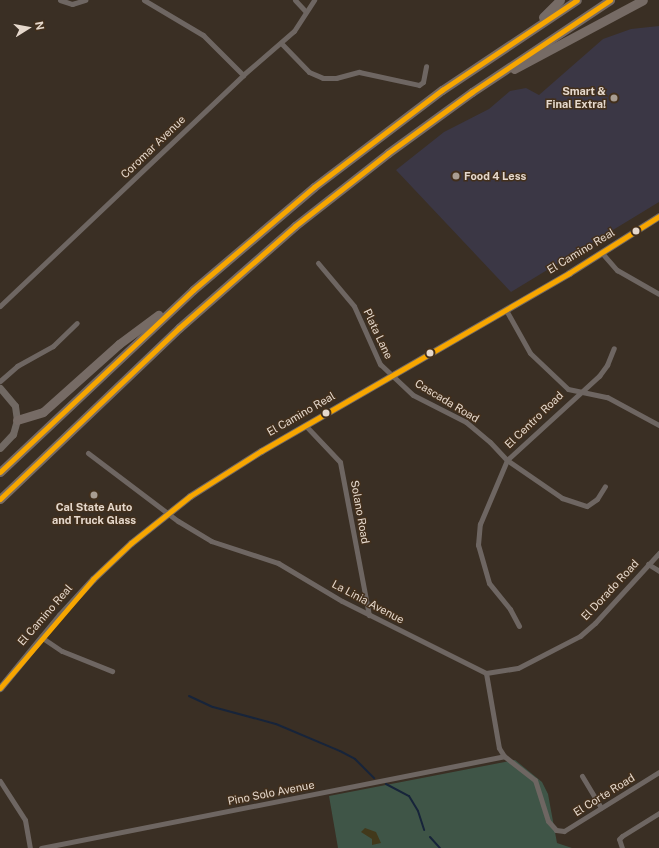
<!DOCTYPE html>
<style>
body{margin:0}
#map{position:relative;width:659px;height:848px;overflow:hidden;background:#3a2f24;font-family:"Public Sans",sans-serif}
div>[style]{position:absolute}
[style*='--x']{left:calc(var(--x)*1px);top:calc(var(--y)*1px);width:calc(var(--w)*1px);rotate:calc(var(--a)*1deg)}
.commercial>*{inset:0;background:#3b3745}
.green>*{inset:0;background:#3f5547}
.sand>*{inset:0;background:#42391b}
.stream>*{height:2px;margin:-1px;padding:0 1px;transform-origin:1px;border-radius:1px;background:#17243a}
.street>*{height:5px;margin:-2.5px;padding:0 2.5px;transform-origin:2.5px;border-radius:2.5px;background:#6e6662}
.secondary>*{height:7px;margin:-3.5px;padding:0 3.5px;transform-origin:3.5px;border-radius:3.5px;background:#716963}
.highway>*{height:9px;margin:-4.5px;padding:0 4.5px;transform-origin:4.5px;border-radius:4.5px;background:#766b65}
.bus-1>*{height:5px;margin:-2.5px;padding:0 2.5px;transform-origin:2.5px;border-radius:2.5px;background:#f7a600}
.dots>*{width:11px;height:11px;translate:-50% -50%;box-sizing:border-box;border:2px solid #422f1c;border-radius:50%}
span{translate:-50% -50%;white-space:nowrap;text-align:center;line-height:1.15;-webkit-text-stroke:3px #422f1c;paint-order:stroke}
.poi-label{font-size:11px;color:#e5d8cc;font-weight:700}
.right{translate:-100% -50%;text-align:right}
.left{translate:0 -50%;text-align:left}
.street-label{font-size:11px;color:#e5d8cc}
.north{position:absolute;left:8px;top:8px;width:40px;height:40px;-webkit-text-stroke:3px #422f1c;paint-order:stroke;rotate:79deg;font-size:11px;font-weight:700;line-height:16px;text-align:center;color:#e5d8cc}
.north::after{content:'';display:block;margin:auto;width:14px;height:18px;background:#e5d8cc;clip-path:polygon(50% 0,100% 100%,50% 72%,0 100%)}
</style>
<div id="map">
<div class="commercial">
<div style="clip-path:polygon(659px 26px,659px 202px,511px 292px,396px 170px,444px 132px,489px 109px,510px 91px,526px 88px,539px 95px,603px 39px,631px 29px)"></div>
</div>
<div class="green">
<div style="clip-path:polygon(515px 760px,542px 782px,548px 794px,557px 843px,572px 848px,338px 848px,329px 796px)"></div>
</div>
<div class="sand">
<div style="clip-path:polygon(365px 828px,376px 832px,381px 843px,372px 845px,372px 839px,361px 832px)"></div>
</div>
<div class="stream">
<div style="--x:189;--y:696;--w:26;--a:25"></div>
<div style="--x:213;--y:707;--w:65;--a:15.1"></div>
<div style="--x:276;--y:724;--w:69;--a:22.9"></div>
<div style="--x:340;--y:751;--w:17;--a:28"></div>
<div style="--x:355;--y:759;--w:27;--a:45"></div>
<div style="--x:386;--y:784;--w:26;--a:28"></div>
<div style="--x:409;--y:796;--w:17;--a:59"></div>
<div style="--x:418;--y:811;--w:20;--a:72"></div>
<div style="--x:430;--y:837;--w:15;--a:48"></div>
</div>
<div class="street">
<div style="--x:60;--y:0;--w:13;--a:18"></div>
<div style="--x:72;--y:4;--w:14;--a:-17"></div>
<div style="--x:144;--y:0;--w:69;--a:30.7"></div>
<div style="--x:203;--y:35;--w:57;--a:45"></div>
<div style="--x:295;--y:0;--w:16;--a:47"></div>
<div style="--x:281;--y:43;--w:40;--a:46"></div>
<div style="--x:309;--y:72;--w:15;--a:23"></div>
<div style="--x:323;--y:78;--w:13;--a:0"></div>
<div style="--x:336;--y:78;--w:24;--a:-15"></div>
<div style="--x:359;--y:72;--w:61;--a:12.2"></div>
<div style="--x:419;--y:85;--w:5;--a:-37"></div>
<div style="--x:423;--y:82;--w:16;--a:-79"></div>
<div style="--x:602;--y:253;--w:23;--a:49"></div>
<div style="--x:617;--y:270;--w:48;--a:29.7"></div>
<div style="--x:318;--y:263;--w:56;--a:50.1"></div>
<div style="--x:354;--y:306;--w:64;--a:65.9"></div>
<div style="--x:380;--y:364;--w:45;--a:43.2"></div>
<div style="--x:413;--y:395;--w:59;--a:27"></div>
<div style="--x:466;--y:422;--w:31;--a:40"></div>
<div style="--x:490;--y:442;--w:25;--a:47"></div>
<div style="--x:507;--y:460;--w:67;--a:34.6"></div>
<div style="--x:562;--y:498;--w:26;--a:18"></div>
<div style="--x:587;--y:506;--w:12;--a:-35"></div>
<div style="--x:597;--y:499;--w:15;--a:-58"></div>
<div style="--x:0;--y:306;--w:335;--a:-43.5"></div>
<div style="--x:243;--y:75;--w:67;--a:-40.8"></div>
<div style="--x:294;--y:31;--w:37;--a:-57"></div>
<div style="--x:506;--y:310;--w:49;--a:60.8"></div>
<div style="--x:530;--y:353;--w:52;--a:43.5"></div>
<div style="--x:568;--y:389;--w:40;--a:12"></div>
<div style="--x:607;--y:397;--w:59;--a:28.3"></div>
<div style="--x:0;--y:381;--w:23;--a:-41"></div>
<div style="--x:17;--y:366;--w:41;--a:-29.1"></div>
<div style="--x:53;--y:346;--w:33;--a:-44"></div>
<div style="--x:305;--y:425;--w:51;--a:46.6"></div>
<div style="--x:340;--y:462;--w:156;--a:79.3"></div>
<div style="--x:88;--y:453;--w:113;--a:37.1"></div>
<div style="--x:178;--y:521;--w:39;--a:31"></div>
<div style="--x:211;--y:541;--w:71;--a:18.2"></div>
<div style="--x:278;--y:563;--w:74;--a:30.7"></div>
<div style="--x:342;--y:601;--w:161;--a:26.6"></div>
<div style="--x:486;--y:673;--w:76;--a:80.2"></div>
<div style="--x:499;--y:748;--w:9;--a:58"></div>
<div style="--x:504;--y:756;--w:39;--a:38"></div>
<div style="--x:535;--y:780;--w:43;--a:72.4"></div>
<div style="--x:548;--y:821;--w:12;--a:48"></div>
<div style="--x:556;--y:830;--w:8;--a:7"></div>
<div style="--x:564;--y:831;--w:112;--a:-31.8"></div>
<div style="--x:648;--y:564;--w:13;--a:32"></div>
<div style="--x:519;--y:626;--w:19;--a:-118"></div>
<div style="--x:510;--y:609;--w:33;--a:-129"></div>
<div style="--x:489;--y:583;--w:40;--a:-106"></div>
<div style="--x:478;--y:545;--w:21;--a:-85"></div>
<div style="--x:480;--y:524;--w:69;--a:-67.1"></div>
<div style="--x:507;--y:460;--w:125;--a:-42.4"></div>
<div style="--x:599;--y:376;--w:14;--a:-54"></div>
<div style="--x:607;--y:365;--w:18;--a:-68"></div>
<div style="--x:41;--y:637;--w:25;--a:34"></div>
<div style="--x:62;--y:651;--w:54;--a:21.8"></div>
<div style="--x:486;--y:673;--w:32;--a:-9"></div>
<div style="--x:518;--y:668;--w:70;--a:-27.3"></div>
<div style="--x:580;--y:636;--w:20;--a:-41"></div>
<div style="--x:595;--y:623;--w:95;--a:-47.6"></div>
<div style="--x:582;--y:776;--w:37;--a:59"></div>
<div style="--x:0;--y:781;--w:46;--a:57.3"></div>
<div style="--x:25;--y:820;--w:28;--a:80"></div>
<div style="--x:41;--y:848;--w:472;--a:-11.2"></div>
<div style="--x:622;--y:848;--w:9;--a:-108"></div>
<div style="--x:619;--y:839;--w:4;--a:-45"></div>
<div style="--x:622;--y:836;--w:44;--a:-31.9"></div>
</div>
<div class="secondary">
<div style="--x:0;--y:388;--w:23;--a:50"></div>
<div style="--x:15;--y:406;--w:14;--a:82"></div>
<div style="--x:17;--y:420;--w:15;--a:106"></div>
<div style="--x:13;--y:434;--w:19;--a:133"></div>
<div style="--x:0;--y:688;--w:94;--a:-50.6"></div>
<div style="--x:60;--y:615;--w:49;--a:-47.5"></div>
<div style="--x:93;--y:579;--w:52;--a:-43.5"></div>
<div style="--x:131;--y:543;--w:75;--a:-38.5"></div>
<div style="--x:190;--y:496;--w:84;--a:-32.4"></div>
<div style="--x:261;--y:451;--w:356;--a:-30"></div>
<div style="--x:569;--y:273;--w:107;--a:-32.3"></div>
</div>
<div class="highway">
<div style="--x:543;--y:17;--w:24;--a:-45"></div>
<div style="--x:514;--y:69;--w:146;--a:-28.1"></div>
<div style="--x:17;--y:420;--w:27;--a:-17"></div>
<div style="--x:43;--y:412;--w:102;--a:-41.8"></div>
<div style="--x:119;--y:344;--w:49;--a:-36.6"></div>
<div style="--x:0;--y:472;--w:265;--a:-43.3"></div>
<div style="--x:193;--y:290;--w:159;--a:-40.4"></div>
<div style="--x:314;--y:187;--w:161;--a:-37.2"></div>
<div style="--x:442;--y:90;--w:162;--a:-33.7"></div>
<div style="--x:0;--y:499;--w:248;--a:-43.7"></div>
<div style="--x:179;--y:328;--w:154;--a:-41.3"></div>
<div style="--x:295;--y:226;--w:118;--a:-38.1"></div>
<div style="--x:388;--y:153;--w:104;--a:-36"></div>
<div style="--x:472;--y:92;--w:166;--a:-33.7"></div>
</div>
<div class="bus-1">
<div style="--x:0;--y:472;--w:265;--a:-43.3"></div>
<div style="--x:193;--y:290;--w:159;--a:-40.4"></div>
<div style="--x:314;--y:187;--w:161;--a:-37.2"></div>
<div style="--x:442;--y:90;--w:162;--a:-33.7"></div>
<div style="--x:0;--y:499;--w:248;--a:-43.7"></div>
<div style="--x:179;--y:328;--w:154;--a:-41.3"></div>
<div style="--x:295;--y:226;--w:118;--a:-38.1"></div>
<div style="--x:388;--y:153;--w:104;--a:-36"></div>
<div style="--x:472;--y:92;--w:166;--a:-33.7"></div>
<div style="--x:0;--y:688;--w:143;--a:-49.5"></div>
<div style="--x:93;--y:579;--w:52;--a:-43.5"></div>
<div style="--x:131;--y:543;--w:75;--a:-38.5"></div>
<div style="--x:190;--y:496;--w:84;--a:-32.4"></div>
<div style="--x:261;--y:451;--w:356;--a:-30"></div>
<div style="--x:569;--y:273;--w:107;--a:-32.3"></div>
</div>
<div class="dots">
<div style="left:614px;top:98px;background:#a99d91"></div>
<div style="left:456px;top:176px;background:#a99d91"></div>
<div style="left:636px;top:231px;background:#e5d8cc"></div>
<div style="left:430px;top:353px;background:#e5d8cc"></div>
<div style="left:326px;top:413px;background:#e5d8cc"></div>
<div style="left:94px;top:495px;background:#a99d91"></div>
</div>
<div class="poi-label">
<span class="right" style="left:606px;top:98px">Smart &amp;<br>Final Extra!</span>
<span class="left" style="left:464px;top:176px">Food 4 Less</span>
<span style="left:94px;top:514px">Cal State Auto<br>and Truck Glass</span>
</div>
<div class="street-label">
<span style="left:153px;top:147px;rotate:-44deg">Coromar Avenue</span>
<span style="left:581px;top:251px;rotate:-31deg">El Camino Real</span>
<span style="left:378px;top:334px;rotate:65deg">Plata Lane</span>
<span style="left:447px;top:401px;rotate:31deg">Cascada Road</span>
<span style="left:301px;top:414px;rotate:-30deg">El Camino Real</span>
<span style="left:534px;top:420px;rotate:-44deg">El Centro Road</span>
<span style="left:360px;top:512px;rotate:80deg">Solano Road</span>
<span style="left:610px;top:590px;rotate:-47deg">El Dorado Road</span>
<span style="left:368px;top:602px;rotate:28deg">La Linia Avenue</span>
<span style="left:45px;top:615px;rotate:-49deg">El Camino Real</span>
<span style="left:271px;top:793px;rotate:-11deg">Pino Solo Avenue</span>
<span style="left:604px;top:795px;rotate:-32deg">El Corte Road</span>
</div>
<div class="north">N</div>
</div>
